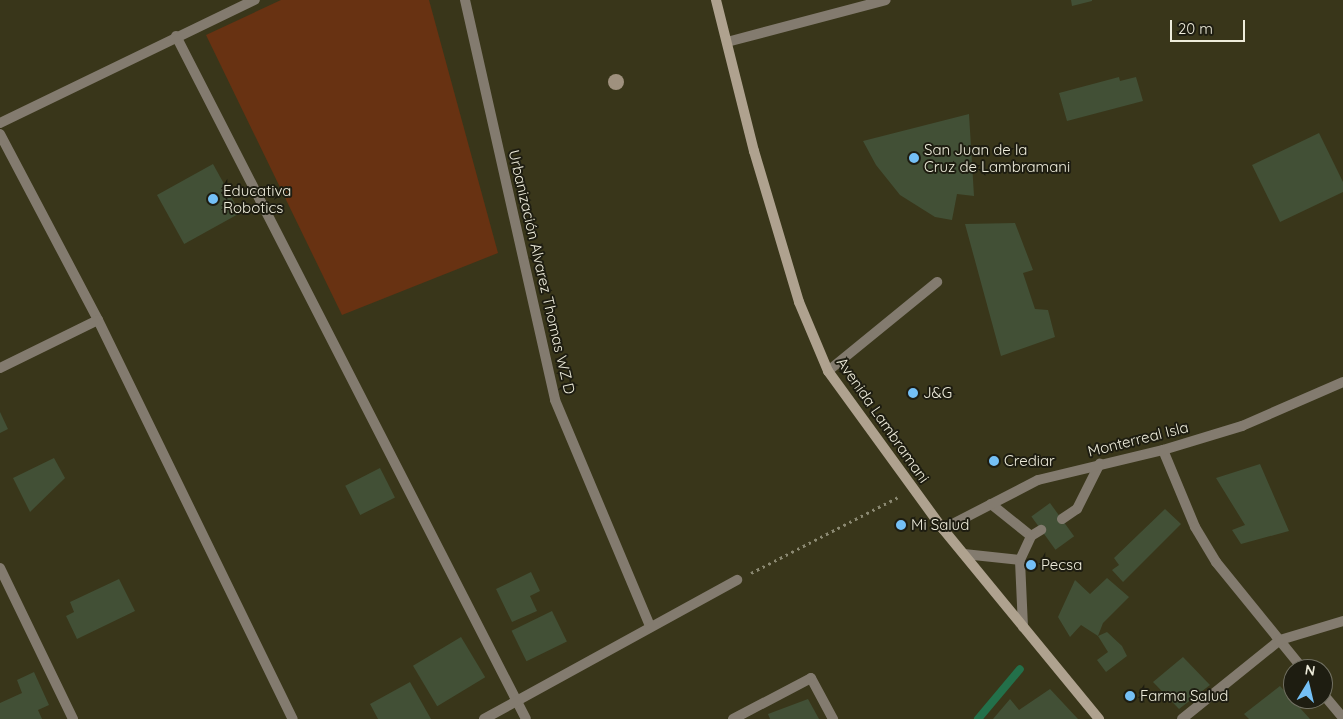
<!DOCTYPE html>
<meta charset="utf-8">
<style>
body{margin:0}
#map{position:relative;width:1343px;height:719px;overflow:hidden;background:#39361a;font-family:Quicksand,sans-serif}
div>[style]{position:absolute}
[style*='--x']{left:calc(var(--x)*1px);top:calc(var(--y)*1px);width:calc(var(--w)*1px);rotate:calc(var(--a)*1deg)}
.green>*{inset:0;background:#683212}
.stream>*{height:8px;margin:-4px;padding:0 4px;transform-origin:4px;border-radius:4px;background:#23704a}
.building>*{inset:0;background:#425036;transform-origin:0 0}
.path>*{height:3px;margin-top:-1.5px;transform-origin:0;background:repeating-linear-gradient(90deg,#8b8972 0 2.5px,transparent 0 6.5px)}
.service>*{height:10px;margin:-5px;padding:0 5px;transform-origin:5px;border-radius:5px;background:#837b6f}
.minor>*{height:10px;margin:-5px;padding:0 5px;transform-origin:5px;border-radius:5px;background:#837b6f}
.tertiary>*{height:10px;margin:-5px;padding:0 5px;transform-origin:5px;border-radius:5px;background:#837b6f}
.secondary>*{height:10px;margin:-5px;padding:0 5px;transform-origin:5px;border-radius:5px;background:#afa28f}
.trees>*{width:16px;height:16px;margin:-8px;border-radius:50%;background:#9f917e}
.dots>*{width:14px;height:14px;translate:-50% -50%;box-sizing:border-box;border:2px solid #1e1d11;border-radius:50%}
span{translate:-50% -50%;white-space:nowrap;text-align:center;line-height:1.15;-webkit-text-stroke:4px #1e1d11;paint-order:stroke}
.poi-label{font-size:15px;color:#eeecdb}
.left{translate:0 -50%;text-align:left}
.street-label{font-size:15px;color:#eeecdb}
.north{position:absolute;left:1283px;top:659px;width:50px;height:50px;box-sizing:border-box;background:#1e1d11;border:1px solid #717062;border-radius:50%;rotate:9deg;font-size:14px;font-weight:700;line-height:20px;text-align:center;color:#eeecdb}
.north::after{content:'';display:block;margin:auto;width:18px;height:22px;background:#74c0f6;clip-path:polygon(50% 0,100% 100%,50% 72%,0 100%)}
.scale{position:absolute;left:1170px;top:20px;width:75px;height:22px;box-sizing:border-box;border:2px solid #eeecdb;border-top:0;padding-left:6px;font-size:15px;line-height:18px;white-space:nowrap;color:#eeecdb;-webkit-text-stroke:4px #1e1d11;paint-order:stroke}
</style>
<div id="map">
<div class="green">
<div style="clip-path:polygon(281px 0,429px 0,498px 253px,342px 315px,206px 35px)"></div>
</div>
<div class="stream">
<div style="--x:978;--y:719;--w:65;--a:-50"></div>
</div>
<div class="building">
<div style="clip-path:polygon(1071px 0,1092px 0,1092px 1px,1072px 6px)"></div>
<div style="clip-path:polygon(1119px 77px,1120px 81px,1136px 77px,1143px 101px,1067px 121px,1059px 93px)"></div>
<div style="clip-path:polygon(969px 114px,974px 196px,957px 194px,952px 220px,935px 217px,900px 195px,876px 165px,863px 141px)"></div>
<div style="clip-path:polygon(1319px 133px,1343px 182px,1343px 192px,1280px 222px,1252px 165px)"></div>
<div style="left:213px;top:164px;width:56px;height:64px;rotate:61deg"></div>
<div style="clip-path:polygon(1015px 223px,1033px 270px,1023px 273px,1035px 309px,1048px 310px,1055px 337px,1001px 356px,965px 224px)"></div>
<div style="clip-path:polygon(0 412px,8px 429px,0 433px)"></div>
<div style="clip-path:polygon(54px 458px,65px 478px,30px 512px,13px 478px)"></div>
<div style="clip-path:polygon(1260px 464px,1289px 531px,1241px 544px,1232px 530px,1245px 525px,1216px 478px)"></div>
<div style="left:380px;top:468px;width:33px;height:39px;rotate:63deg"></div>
<div style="left:1050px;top:503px;width:41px;height:23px;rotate:54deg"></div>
<div style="clip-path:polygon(1165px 509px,1181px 524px,1123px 582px,1112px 570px,1119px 565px,1114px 558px)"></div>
<div style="clip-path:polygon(531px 572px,540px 591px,530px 596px,537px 611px,512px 622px,496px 589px)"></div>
<div style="clip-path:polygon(1107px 578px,1129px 597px,1103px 623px,1098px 636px,1081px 625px,1070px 637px,1058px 617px,1075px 580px,1090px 594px)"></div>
<div style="clip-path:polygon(119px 579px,135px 611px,77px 639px,66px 616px,74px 612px,70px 602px)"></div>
<div style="left:552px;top:611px;width:34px;height:45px;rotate:64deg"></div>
<div style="clip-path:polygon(1107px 632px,1122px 646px,1127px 656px,1106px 672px,1097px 660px,1108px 652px,1098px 636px)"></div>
<div style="left:461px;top:637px;width:47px;height:56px;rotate:59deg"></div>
<div style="clip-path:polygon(1183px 657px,1210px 685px,1179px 709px,1153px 682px)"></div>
<div style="clip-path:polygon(34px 672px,49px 705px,38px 710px,42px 719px,0 719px,0 703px,22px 693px,17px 680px)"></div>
<div style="clip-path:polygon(410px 682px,431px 719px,378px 719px,370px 704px)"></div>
<div style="clip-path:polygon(1280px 686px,1310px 719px,1249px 719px,1244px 714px)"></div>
<div style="clip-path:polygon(1050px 689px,1078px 719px,993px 719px,1010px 699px,1019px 710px)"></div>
<div style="clip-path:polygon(808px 699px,819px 719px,770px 719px,768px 714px)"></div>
</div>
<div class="path">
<div style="--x:751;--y:573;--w:165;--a:-27.3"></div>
</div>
<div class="service">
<div style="--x:828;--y:371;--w:141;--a:-39.2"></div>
<div style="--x:991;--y:504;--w:51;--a:38.7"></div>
<div style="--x:1062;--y:519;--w:18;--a:-34"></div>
<div style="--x:1077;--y:509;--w:51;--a:-63.4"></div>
<div style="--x:964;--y:554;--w:56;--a:6.1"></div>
<div style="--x:1023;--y:627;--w:67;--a:-92.6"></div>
<div style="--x:1020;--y:560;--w:26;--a:-65"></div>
<div style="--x:1031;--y:536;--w:12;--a:-31"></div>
</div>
<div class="minor">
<div style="--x:465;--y:0;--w:410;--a:77.3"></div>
<div style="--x:555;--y:400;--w:245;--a:67.2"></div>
<div style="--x:176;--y:36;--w:767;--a:62.87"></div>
<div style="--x:727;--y:42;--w:164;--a:-14.8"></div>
<div style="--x:0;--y:123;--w:283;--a:-25.8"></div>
<div style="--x:0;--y:134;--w:210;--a:62.2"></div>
<div style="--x:98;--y:320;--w:444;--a:64"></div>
<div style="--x:0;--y:368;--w:109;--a:-26.1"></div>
<div style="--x:1163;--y:450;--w:83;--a:67.4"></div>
<div style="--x:1195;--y:527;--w:41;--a:59"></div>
<div style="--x:1216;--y:562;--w:138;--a:50.9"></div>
<div style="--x:0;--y:568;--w:168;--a:64.2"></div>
<div style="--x:1323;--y:694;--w:31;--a:50"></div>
<div style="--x:484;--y:719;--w:289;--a:-28.8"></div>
<div style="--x:733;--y:719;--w:88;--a:-27.7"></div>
<div style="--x:811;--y:678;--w:47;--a:61.8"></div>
<div style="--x:1182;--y:719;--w:126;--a:-38.9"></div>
<div style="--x:1280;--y:640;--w:66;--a:-16.8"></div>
</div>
<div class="tertiary">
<div style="--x:943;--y:529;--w:107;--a:-27.3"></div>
<div style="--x:1038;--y:480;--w:129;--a:-13.5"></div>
<div style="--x:1163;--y:450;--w:83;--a:-16.9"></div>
<div style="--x:1242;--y:426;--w:110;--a:-23.5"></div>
</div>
<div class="secondary">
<div style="--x:716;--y:0;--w:156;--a:75.9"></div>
<div style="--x:754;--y:151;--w:158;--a:73.4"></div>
<div style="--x:799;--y:302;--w:75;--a:67.2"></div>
<div style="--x:828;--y:371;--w:195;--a:54"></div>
<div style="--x:943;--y:529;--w:246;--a:50.6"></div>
</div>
<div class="trees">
<div style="left:616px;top:82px"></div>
</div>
<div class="dots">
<div style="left:914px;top:158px;background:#74c0f6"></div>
<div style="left:213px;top:199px;background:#74c0f6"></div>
<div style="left:913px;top:393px;background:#74c0f6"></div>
<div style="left:994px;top:461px;background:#74c0f6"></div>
<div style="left:901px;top:525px;background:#74c0f6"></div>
<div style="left:1031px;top:565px;background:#74c0f6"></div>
<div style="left:1130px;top:696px;background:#74c0f6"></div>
</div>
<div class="poi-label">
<span class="left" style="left:924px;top:158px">San Juan de la<br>Cruz de Lambramani</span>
<span class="left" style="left:223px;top:199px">Educativa<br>Robotics</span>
<span class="left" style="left:923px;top:393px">J&amp;G</span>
<span class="left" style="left:1004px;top:461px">Crediar</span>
<span class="left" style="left:911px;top:525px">Mi Salud</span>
<span class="left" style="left:1041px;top:565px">Pecsa</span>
<span class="left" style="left:1140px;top:696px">Farma Salud</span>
</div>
<div class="street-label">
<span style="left:542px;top:272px;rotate:77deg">Urbanización Alvarez Thomas WZ D</span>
<span style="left:883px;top:420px;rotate:55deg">Avenida Lambramani</span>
<span style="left:1138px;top:439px;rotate:-14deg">Monterreal Isla</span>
</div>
<div class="north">N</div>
<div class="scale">20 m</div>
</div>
